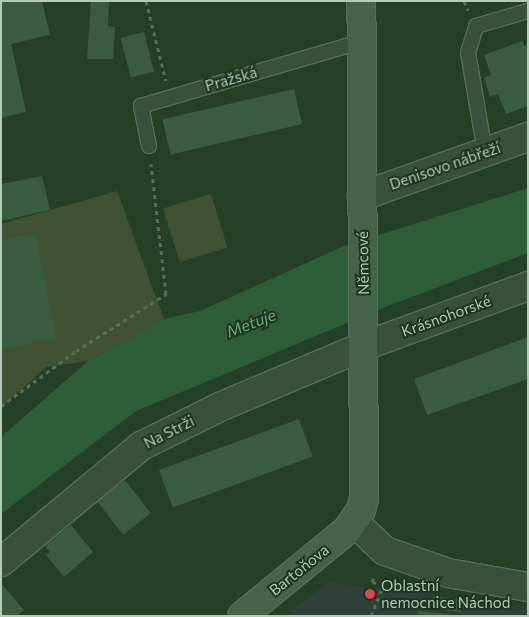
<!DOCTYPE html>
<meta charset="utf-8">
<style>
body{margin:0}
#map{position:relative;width:529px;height:617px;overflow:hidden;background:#244128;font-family:Commissioner,sans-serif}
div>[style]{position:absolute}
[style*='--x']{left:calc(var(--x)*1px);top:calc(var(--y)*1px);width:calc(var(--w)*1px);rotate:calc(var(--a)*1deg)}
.medical>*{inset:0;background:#30413c}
.green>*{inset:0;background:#425132;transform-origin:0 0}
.water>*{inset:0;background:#2e5e37}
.building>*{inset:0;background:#3a5c40;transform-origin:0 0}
.path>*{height:3px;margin-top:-1.5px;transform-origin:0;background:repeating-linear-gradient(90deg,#5b6e55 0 4px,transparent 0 8px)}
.roads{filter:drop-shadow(1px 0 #566e5a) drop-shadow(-1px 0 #566e5a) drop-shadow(0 1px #566e5a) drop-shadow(0 -1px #566e5a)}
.lane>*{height:14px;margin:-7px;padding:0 7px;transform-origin:7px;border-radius:7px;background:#38503c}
.street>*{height:28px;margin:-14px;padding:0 14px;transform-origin:14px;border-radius:14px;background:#38503c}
.secondary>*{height:28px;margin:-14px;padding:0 14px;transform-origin:14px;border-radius:14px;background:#46644c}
.dots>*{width:14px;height:14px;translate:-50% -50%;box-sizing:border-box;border:2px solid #1d3521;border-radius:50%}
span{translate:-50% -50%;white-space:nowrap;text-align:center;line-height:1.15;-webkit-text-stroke:4px #1d3521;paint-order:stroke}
.street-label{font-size:15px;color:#b4cbb9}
.poi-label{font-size:15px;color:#b4cbb9}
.left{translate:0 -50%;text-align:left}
.water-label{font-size:16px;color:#6cac76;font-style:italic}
.frame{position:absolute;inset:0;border:2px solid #b4cbb9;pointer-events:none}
</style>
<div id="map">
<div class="medical">
<div style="clip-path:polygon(328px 582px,528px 607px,528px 616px,286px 616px)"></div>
</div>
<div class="green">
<div style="clip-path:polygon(117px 191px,164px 319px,88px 361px,46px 367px,1px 408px,1px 224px)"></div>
<div style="left:211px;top:194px;width:56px;height:50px;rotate:73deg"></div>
</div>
<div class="water">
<div style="clip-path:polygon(528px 188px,528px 253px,385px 307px,136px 411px,1px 514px,1px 437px,88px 361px,164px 319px,200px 311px,344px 246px)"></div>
</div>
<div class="building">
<div style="clip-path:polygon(1px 1px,42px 1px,50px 35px,11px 44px,26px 112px,1px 118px)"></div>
<div style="clip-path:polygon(91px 1px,109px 1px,108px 26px,115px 27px,113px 59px,87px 59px)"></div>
<div style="left:144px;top:32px;width:41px;height:24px;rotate:76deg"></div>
<div style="clip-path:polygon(522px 41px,524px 46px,528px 45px,528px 106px,506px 114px,498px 94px,490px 97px,484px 78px,491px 75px,484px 55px)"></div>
<div style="left:294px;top:89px;width:36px;height:135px;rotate:77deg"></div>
<div style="clip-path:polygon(42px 176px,50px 210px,1px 221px,1px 184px)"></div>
<div style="clip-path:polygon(35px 233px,56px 338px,1px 350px,1px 240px)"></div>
<div style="clip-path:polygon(528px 337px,528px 379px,427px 415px,414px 379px)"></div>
<div style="left:299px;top:419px;width:40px;height:149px;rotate:70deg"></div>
<div style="left:125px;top:480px;width:42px;height:35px;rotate:52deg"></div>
<div style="clip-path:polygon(71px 525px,93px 552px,64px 577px,46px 555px,50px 552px,45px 546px)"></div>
<div style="clip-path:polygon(1px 583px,24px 610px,17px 616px,1px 616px)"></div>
<div style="left:433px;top:596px;width:30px;height:12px;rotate:8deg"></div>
<div style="clip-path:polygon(418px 611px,448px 614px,448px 616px,417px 616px)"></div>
</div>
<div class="path">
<div style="--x:146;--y:1;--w:82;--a:76"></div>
<div style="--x:464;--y:1;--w:10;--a:66"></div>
<div style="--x:1;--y:406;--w:93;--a:-36.3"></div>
<div style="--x:76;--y:351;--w:107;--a:-32.3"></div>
<div style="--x:166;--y:294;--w:131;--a:-96.6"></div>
<div style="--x:371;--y:616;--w:35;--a:-68"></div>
<div style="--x:384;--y:584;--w:12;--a:-171"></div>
<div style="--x:372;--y:582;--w:8;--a:-67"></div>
</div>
<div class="roads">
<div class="lane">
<div style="--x:149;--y:146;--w:41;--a:-101.3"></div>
<div style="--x:141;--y:106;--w:228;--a:-16.3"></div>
<div style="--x:485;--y:152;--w:100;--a:-99.7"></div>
<div style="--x:468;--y:53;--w:28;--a:-73"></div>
<div style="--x:476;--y:26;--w:54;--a:-16.1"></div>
</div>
<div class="street">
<div style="--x:362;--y:196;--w:176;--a:-19.6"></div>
<div style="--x:354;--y:522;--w:42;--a:43.1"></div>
<div style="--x:385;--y:551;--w:67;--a:19.2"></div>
<div style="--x:448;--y:573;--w:81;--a:9.9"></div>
<div style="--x:1;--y:562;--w:182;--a:-39.6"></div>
<div style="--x:141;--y:446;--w:90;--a:-26.3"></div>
<div style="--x:222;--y:406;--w:154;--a:-22.9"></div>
<div style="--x:364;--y:346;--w:175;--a:-20.1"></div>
</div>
<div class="secondary">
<div style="--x:242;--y:616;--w:136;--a:-39.3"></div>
<div style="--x:347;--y:530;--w:24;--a:-55"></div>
<div style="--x:361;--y:510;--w:12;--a:-76"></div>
<div style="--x:364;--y:498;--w:497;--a:-90.3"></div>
</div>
</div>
<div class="dots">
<div style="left:370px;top:594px;background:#e0444e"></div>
</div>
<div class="street-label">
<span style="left:231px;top:79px;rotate:-16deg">Pražská</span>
<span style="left:445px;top:166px;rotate:-19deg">Denisovo nábřeží</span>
<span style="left:363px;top:263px;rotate:-91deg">Němcové</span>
<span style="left:446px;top:316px;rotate:-20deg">Krásnohorské</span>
<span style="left:169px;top:432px;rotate:-27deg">Na Strži</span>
<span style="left:299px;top:570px;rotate:-39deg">Bartoňova</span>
</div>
<div class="poi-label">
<span class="left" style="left:381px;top:594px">Oblastní<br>nemocnice Náchod</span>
</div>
<div class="water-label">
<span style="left:251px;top:323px;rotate:-21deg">Metuje</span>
</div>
<div class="frame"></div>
</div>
